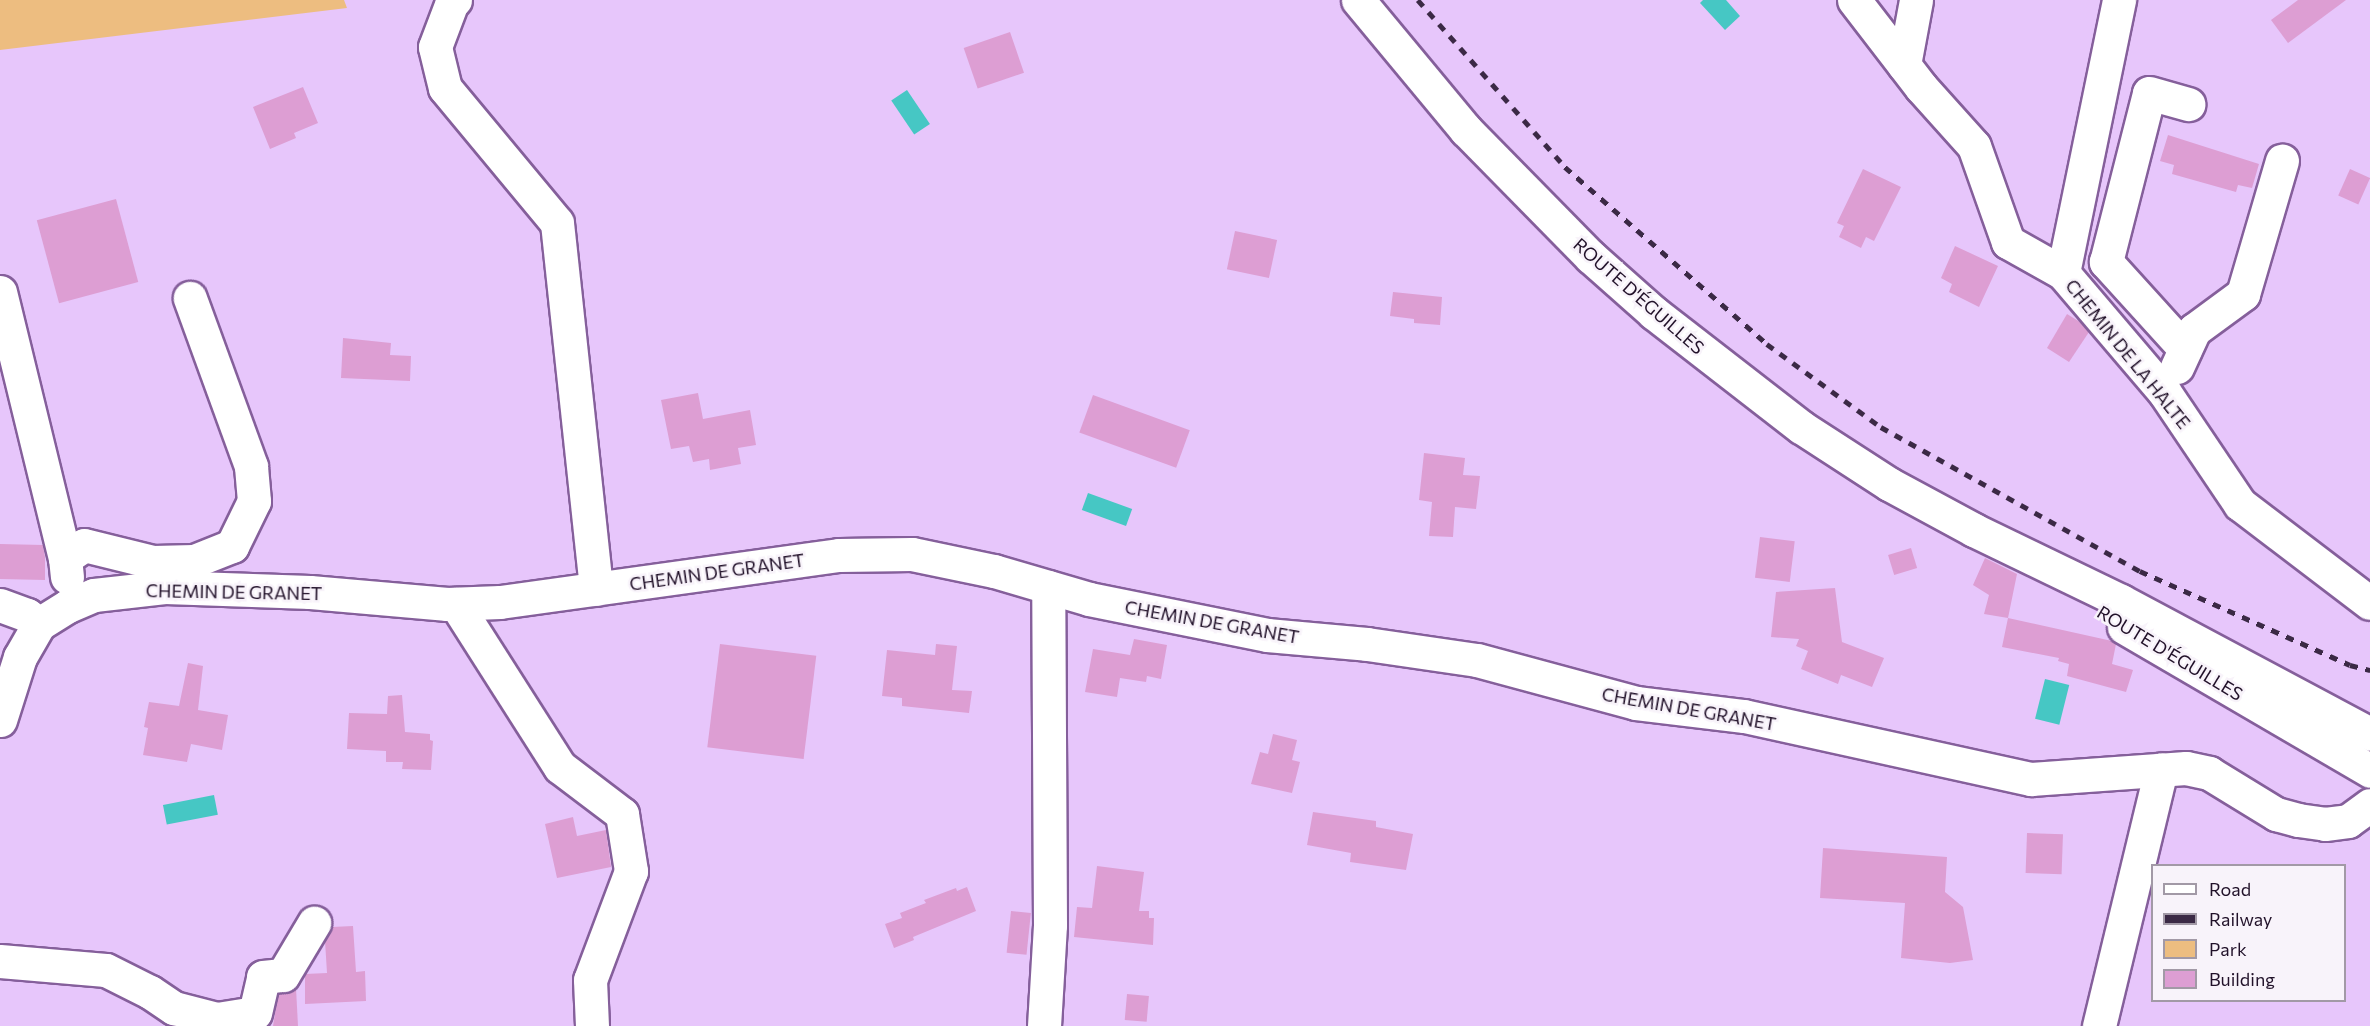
<!DOCTYPE html>
<meta charset="utf-8">
<style>
body{margin:0}
#map{position:relative;width:2370px;height:1026px;overflow:hidden;background:#e7c6fb;font-family:Commissioner,sans-serif}
div>[style]{position:absolute}
[style*='--x']{left:calc(var(--x)*1px);top:calc(var(--y)*1px);width:calc(var(--w)*1px);rotate:calc(var(--a)*1deg)}
.green>*{inset:0;background:#edbd80}
.water>*{inset:0;background:#46c7c4;transform-origin:0 0}
.building>*{inset:0;background:#dd9ed3;transform-origin:0 0}
.roads{filter:drop-shadow(2px 0 #855f9b) drop-shadow(-2px 0 #855f9b) drop-shadow(0 2px #855f9b) drop-shadow(0 -2px #855f9b)}
.minor>*{height:33px;margin:-16.5px;padding:0 16.5px;transform-origin:16.5px;border-radius:16.5px;background:#fff}
.rail>*{height:4.5px;margin-top:-2.25px;transform-origin:0;background:repeating-linear-gradient(90deg,#3b2945 0 8px,transparent 0 16px)}
span{translate:-50% -50%;white-space:nowrap;text-align:center;line-height:1.15;-webkit-text-stroke:5px #f8f3fa;paint-order:stroke}
.street-label{font-size:18px;color:#211129}
.legend{position:absolute;left:2151px;top:864px;width:195px;height:138px;box-sizing:border-box;background:#f8f3fa;border:2px solid #a299a6;margin:0;padding:8px 10px;list-style:none;font-size:18px;color:#211129}
.legend li{display:flex;align-items:center;gap:12px;height:30px}
.legend b{width:30px;border:2px solid #a299a6}
</style>
<div id="map">
<div class="green">
<div style="clip-path:polygon(0 0,344px 0,347px 8px,0 50px)"></div>
</div>
<div class="water">
<div style="clip-path:polygon(1703px 0,1726px 0,1740px 16px,1725px 30px,1700px 3px)"></div>
<div style="left:907px;top:90px;width:41px;height:19px;rotate:56deg"></div>
<div style="left:1088px;top:493px;width:47px;height:18px;rotate:20deg"></div>
<div style="left:2045px;top:679px;width:25px;height:41px;rotate:14deg"></div>
<div style="left:214px;top:795px;width:20px;height:52px;rotate:79deg"></div>
</div>
<div class="building">
<div style="clip-path:polygon(2298px 0,2346px 0,2288px 43px,2271px 20px)"></div>
<div style="left:1010px;top:32px;width:43px;height:49px;rotate:71deg"></div>
<div style="clip-path:polygon(303px 87px,318px 123px,294px 133px,296px 138px,270px 149px,253px 107px)"></div>
<div style="clip-path:polygon(2168px 135px,2259px 164px,2252px 188px,2238px 185px,2236px 192px,2172px 174px,2174px 165px,2160px 161px)"></div>
<div style="clip-path:polygon(1863px 169px,1901px 187px,1874px 241px,1866px 237px,1861px 248px,1839px 237px,1844px 226px,1837px 223px)"></div>
<div style="left:2350px;top:169px;width:22px;height:29px;rotate:24deg"></div>
<div style="left:116px;top:199px;width:86px;height:82px;rotate:75deg"></div>
<div style="left:1235px;top:231px;width:43px;height:39px;rotate:12deg"></div>
<div style="clip-path:polygon(1955px 246px,1998px 266px,1979px 307px,1949px 292px,1952px 284px,1941px 278px)"></div>
<div style="clip-path:polygon(1393px 292px,1442px 297px,1440px 325px,1414px 323px,1414px 319px,1390px 316px)"></div>
<div style="clip-path:polygon(2067px 314px,2080px 322px,2089px 332px,2069px 362px,2047px 348px)"></div>
<div style="clip-path:polygon(343px 338px,391px 343px,390px 355px,411px 356px,410px 381px,341px 378px)"></div>
<div style="clip-path:polygon(698px 393px,703px 419px,750px 410px,756px 445px,738px 448px,741px 464px,710px 470px,709px 459px,693px 462px,689px 446px,671px 449px,661px 400px)"></div>
<div style="left:1093px;top:395px;width:103px;height:40px;rotate:20deg"></div>
<div style="clip-path:polygon(1424px 453px,1465px 458px,1463px 475px,1480px 476px,1476px 509px,1455px 507px,1453px 537px,1429px 536px,1432px 502px,1419px 500px)"></div>
<div style="left:1760px;top:537px;width:35px;height:41px;rotate:7deg"></div>
<div style="clip-path:polygon(0 544px,43px 545px,45px 557px,45px 580px,0 579px)"></div>
<div style="left:1911px;top:548px;width:21px;height:24px;rotate:73deg"></div>
<div style="clip-path:polygon(1985px 558px,2017px 574px,2008px 618px,2112px 641px,2116px 644px,2112px 664px,2133px 670px,2126px 692px,2067px 676px,2069px 664px,2058px 661px,2059px 658px,2002px 647px,2008px 618px,1984px 614px,1989px 595px,1973px 585px)"></div>
<div style="clip-path:polygon(1835px 588px,1842px 642px,1884px 658px,1872px 687px,1841px 675px,1838px 684px,1801px 669px,1808px 651px,1796px 646px,1799px 639px,1771px 637px,1776px 592px)"></div>
<div style="clip-path:polygon(1134px 639px,1167px 645px,1161px 679px,1147px 676px,1146px 682px,1120px 678px,1117px 697px,1085px 692px,1093px 649px,1130px 655px)"></div>
<div style="left:720px;top:644px;width:97px;height:104px;rotate:7deg"></div>
<div style="clip-path:polygon(936px 644px,957px 646px,952px 690px,972px 691px,969px 713px,902px 706px,902px 698px,882px 696px,887px 650px,935px 655px)"></div>
<div style="clip-path:polygon(188px 663px,203px 666px,198px 710px,228px 715px,222px 750px,191px 744px,187px 762px,143px 755px,148px 728px,144px 727px,149px 702px,179px 706px)"></div>
<div style="clip-path:polygon(402px 695px,405px 732px,430px 734px,430px 740px,433px 741px,431px 770px,402px 769px,403px 762px,386px 762px,386px 751px,347px 749px,349px 713px,387px 714px,388px 696px)"></div>
<div style="clip-path:polygon(1273px 734px,1297px 740px,1292px 760px,1300px 762px,1292px 793px,1251px 784px,1260px 752px,1268px 754px)"></div>
<div style="clip-path:polygon(1313px 812px,1376px 821px,1376px 827px,1413px 834px,1406px 870px,1350px 862px,1351px 853px,1307px 845px)"></div>
<div style="clip-path:polygon(573px 817px,577px 836px,606px 830px,611px 867px,557px 878px,545px 824px)"></div>
<div style="left:2027px;top:833px;width:36px;height:40px;rotate:2deg"></div>
<div style="clip-path:polygon(1823px 848px,1947px 857px,1945px 892px,1963px 907px,1973px 960px,1950px 963px,1901px 958px,1905px 903px,1820px 898px)"></div>
<div style="clip-path:polygon(1097px 866px,1144px 872px,1139px 911px,1149px 911px,1149px 918px,1154px 918px,1153px 945px,1074px 937px,1077px 907px,1092px 908px)"></div>
<div style="clip-path:polygon(967px 887px,976px 911px,913px 937px,914px 940px,894px 948px,885px 924px,902px 918px,900px 913px,926px 903px,924px 900px,956px 888px,957px 891px)"></div>
<div style="left:1011px;top:911px;width:20px;height:42px;rotate:6deg"></div>
<div style="clip-path:polygon(353px 926px,356px 972px,365px 971px,366px 1001px,305px 1004px,305px 974px,327px 973px,325px 941px,332px 927px)"></div>
<div style="clip-path:polygon(296px 988px,298px 1026px,273px 1026px,278px 994px)"></div>
<div style="left:1127px;top:994px;width:22px;height:26px;rotate:5deg"></div>
</div>
<div class="roads">
<div class="minor">
<div style="--x:455;--y:0;--w:4;--a:146"></div>
<div style="--x:452;--y:2;--w:48;--a:110.7"></div>
<div style="--x:435;--y:47;--w:42;--a:76.3"></div>
<div style="--x:445;--y:88;--w:175;--a:50.3"></div>
<div style="--x:557;--y:223;--w:368;--a:83.9"></div>
<div style="--x:1358;--y:0;--w:169;--a:50.3"></div>
<div style="--x:1466;--y:130;--w:178;--a:45.5"></div>
<div style="--x:1591;--y:257;--w:84;--a:41.6"></div>
<div style="--x:1654;--y:313;--w:186;--a:37.8"></div>
<div style="--x:1801;--y:427;--w:105;--a:32.9"></div>
<div style="--x:1889;--y:484;--w:97;--a:28.4"></div>
<div style="--x:1974;--y:530;--w:163;--a:25.8"></div>
<div style="--x:2121;--y:601;--w:282;--a:28.1"></div>
<div style="--x:1854;--y:0;--w:110;--a:52.4"></div>
<div style="--x:1921;--y:87;--w:79;--a:48.1"></div>
<div style="--x:1974;--y:146;--w:102;--a:70.5"></div>
<div style="--x:2008;--y:242;--w:63;--a:29.4"></div>
<div style="--x:2063;--y:273;--w:157;--a:49.6"></div>
<div style="--x:2165;--y:393;--w:134;--a:56"></div>
<div style="--x:2240;--y:504;--w:163;--a:37.3"></div>
<div style="--x:1904;--y:65;--w:66;--a:-79.5"></div>
<div style="--x:2063;--y:273;--w:279;--a:-78.4"></div>
<div style="--x:0;--y:292;--w:274;--a:76.3"></div>
<div style="--x:65;--y:558;--w:19;--a:84"></div>
<div style="--x:2185;--y:349;--w:118;--a:-132.2"></div>
<div style="--x:2106;--y:262;--w:174;--a:-75.7"></div>
<div style="--x:2149;--y:93;--w:41;--a:15.8"></div>
<div style="--x:2177;--y:367;--w:41;--a:-65.3"></div>
<div style="--x:2194;--y:330;--w:61;--a:-36.3"></div>
<div style="--x:2243;--y:294;--w:139;--a:-73.7"></div>
<div style="--x:65;--y:558;--w:23;--a:-34"></div>
<div style="--x:84;--y:545;--w:71;--a:13.8"></div>
<div style="--x:153;--y:562;--w:41;--a:-1.4"></div>
<div style="--x:194;--y:561;--w:41;--a:-21.5"></div>
<div style="--x:232;--y:546;--w:50;--a:-63.9"></div>
<div style="--x:254;--y:501;--w:35;--a:-95"></div>
<div style="--x:251;--y:466;--w:179;--a:-110"></div>
<div style="--x:456;--y:604;--w:193;--a:57.5"></div>
<div style="--x:560;--y:767;--w:78;--a:37.2"></div>
<div style="--x:622;--y:814;--w:58;--a:81"></div>
<div style="--x:631;--y:871;--w:116;--a:110.6"></div>
<div style="--x:590;--y:980;--w:46;--a:87.5"></div>
<div style="--x:0;--y:605;--w:29;--a:20"></div>
<div style="--x:27;--y:615;--w:15;--a:37"></div>
<div style="--x:2124;--y:627;--w:285;--a:30.3"></div>
<div style="--x:0;--y:720;--w:66;--a:-72.4"></div>
<div style="--x:20;--y:657;--w:38;--a:-60"></div>
<div style="--x:39;--y:624;--w:34;--a:-32"></div>
<div style="--x:68;--y:606;--w:28;--a:-23"></div>
<div style="--x:94;--y:595;--w:71;--a:-6.4"></div>
<div style="--x:165;--y:587;--w:145;--a:2"></div>
<div style="--x:310;--y:592;--w:138;--a:5"></div>
<div style="--x:447;--y:604;--w:53;--a:-2.2"></div>
<div style="--x:500;--y:602;--w:342;--a:-7.9"></div>
<div style="--x:839;--y:555;--w:73;--a:-0.8"></div>
<div style="--x:912;--y:554;--w:84;--a:11.7"></div>
<div style="--x:994;--y:571;--w:99;--a:16.4"></div>
<div style="--x:1089;--y:599;--w:182;--a:11.4"></div>
<div style="--x:1267;--y:635;--w:100;--a:5.1"></div>
<div style="--x:1367;--y:644;--w:111;--a:8.3"></div>
<div style="--x:1477;--y:660;--w:165;--a:15.1"></div>
<div style="--x:1636;--y:703;--w:109;--a:6.9"></div>
<div style="--x:1744;--y:716;--w:294;--a:12.4"></div>
<div style="--x:2031;--y:779;--w:155;--a:-4.1"></div>
<div style="--x:2186;--y:768;--w:24;--a:12"></div>
<div style="--x:2209;--y:773;--w:79;--a:31.5"></div>
<div style="--x:2276;--y:814;--w:23;--a:15"></div>
<div style="--x:2298;--y:820;--w:27;--a:8"></div>
<div style="--x:2325;--y:824;--w:23;--a:-7"></div>
<div style="--x:2348;--y:821;--w:27;--a:-36"></div>
<div style="--x:0;--y:961;--w:106;--a:4.9"></div>
<div style="--x:106;--y:970;--w:49;--a:26.6"></div>
<div style="--x:150;--y:992;--w:29;--a:34"></div>
<div style="--x:174;--y:1008;--w:44;--a:14.3"></div>
<div style="--x:217;--y:1019;--w:38;--a:-9"></div>
<div style="--x:255;--y:1013;--w:37;--a:-77"></div>
<div style="--x:263;--y:977;--w:20;--a:-6"></div>
<div style="--x:283;--y:975;--w:61;--a:-59.2"></div>
<div style="--x:1044;--y:1026;--w:101;--a:-86.6"></div>
<div style="--x:1050;--y:925;--w:338;--a:-90.3"></div>
<div style="--x:2099;--y:1026;--w:264;--a:-76.4"></div>
</div>
</div>
<div class="rail">
<div style="--x:1418;--y:0;--w:222;--a:48.6"></div>
<div style="--x:1565;--y:167;--w:269;--a:41.2"></div>
<div style="--x:1767;--y:344;--w:141;--a:36.1"></div>
<div style="--x:1881;--y:427;--w:296;--a:29.1"></div>
<div style="--x:2140;--y:571;--w:230;--a:24.1"></div>
<div style="--x:2350;--y:665;--w:21;--a:14"></div>
</div>
<div class="street-label">
<span style="left:1639px;top:296px;rotate:41deg">ROUTE D'ÉGUILLES</span>
<span style="left:2128px;top:354px;rotate:51deg">CHEMIN DE LA HALTE</span>
<span style="left:717px;top:572px;rotate:-8deg">CHEMIN DE GRANET</span>
<span style="left:234px;top:592px;rotate:1deg">CHEMIN DE GRANET</span>
<span style="left:1212px;top:622px;rotate:10deg">CHEMIN DE GRANET</span>
<span style="left:2170px;top:653px;rotate:31deg">ROUTE D'ÉGUILLES</span>
<span style="left:1689px;top:709px;rotate:10deg">CHEMIN DE GRANET</span>
</div>
<ul class="legend">
<li><b style="height:8px;background:#fff"></b>Road</li>
<li><b style="height:8px;background:#3b2945"></b>Railway</li>
<li><b style="height:16px;background:#edbd80"></b>Park</li>
<li><b style="height:16px;background:#dd9ed3"></b>Building</li>
</ul>
</div>
